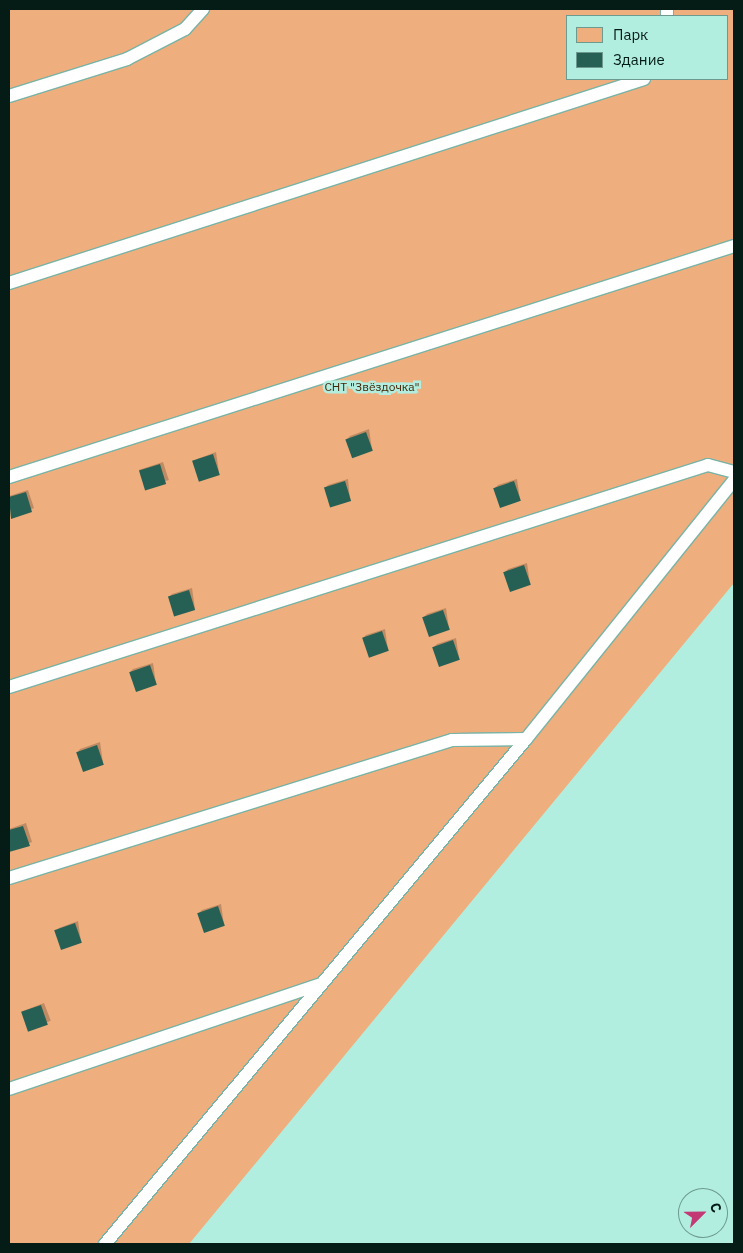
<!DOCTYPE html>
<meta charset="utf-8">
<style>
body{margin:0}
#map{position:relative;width:743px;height:1253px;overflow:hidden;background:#b2eedf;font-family:"IBM Plex Sans",sans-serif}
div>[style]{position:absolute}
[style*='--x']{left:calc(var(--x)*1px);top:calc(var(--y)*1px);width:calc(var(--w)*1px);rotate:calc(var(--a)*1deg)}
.green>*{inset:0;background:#efae7d}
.shadow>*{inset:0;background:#0003;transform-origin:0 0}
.building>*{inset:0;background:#266054;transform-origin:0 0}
.roads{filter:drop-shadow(1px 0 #79b3a5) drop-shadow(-1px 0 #79b3a5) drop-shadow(0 1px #79b3a5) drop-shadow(0 -1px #79b3a5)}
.lane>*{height:12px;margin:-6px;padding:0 6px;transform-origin:6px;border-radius:6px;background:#fff}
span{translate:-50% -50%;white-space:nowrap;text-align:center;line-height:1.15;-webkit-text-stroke:5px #b2eedf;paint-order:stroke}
.park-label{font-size:12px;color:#442407}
.frame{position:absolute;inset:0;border:10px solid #041b16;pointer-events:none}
.legend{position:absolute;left:566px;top:15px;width:162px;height:65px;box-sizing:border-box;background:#b2eedf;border:1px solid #6c9a8f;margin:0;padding:6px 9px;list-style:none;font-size:15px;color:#041b16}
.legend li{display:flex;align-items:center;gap:10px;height:25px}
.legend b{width:25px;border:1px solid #6c9a8f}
.north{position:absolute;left:678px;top:1188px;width:50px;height:50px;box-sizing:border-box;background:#b2eedf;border:1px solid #6c9a8f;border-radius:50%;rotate:67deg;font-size:14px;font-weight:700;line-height:20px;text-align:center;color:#041b16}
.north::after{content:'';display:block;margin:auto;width:18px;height:22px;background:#c23976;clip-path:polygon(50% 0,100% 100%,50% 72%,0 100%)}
</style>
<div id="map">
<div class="green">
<div style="clip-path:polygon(evenodd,9px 9px,734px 9px,734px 583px,189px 1244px,9px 1244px,9px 9px,567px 16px,727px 16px,727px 79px,567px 79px,567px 16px)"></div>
</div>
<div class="shadow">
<div style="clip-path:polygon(369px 429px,372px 450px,347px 439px,350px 436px)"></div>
<div style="clip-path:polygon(216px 452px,219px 473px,194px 462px,197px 459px)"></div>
<div style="left:163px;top:462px;width:19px;height:25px;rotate:72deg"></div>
<div style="clip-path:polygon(348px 479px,350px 500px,325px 488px,328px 485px)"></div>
<div style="clip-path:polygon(517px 479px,520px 500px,495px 488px,498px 485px)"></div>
<div style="clip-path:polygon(28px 490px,34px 508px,12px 518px,9px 496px)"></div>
<div style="clip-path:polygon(527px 563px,530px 584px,505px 572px,508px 569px)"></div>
<div style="clip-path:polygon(192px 588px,195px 609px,169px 597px,172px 594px)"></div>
<div style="clip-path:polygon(446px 608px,449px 629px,424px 617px,427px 614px)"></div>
<div style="clip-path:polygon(385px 629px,388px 650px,363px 638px,366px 635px)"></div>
<div style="clip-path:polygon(456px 638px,459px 658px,434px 647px,437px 644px)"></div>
<div style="clip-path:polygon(153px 663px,156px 684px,130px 672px,133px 669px)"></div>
<div style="clip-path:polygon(100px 742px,103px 763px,78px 752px,80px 749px)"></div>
<div style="clip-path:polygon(26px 823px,32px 842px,10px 851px,9px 829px)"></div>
<div style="clip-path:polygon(221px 904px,224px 925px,199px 913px,202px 910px)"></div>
<div style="clip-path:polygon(78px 921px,81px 942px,56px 931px,59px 928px)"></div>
<div style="left:44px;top:1003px;width:19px;height:24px;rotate:69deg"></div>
</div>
<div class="building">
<div style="left:366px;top:432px;width:20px;height:22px;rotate:70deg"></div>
<div style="left:213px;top:454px;width:22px;height:22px;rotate:72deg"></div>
<div style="left:160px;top:464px;width:21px;height:22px;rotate:73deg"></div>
<div style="left:345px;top:481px;width:21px;height:22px;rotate:73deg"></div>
<div style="left:514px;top:481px;width:21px;height:22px;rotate:71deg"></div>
<div style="clip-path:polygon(26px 492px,32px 512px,11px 519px,9px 497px)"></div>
<div style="left:524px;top:565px;width:21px;height:22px;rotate:71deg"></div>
<div style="left:189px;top:590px;width:21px;height:22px;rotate:73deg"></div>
<div style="left:443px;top:610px;width:21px;height:22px;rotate:71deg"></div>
<div style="left:382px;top:631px;width:21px;height:21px;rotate:71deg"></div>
<div style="left:453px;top:640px;width:21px;height:22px;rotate:71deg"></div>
<div style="left:150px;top:665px;width:21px;height:22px;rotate:71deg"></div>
<div style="left:97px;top:745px;width:21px;height:22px;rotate:71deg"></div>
<div style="clip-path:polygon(23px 826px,30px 846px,9px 852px,9px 830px)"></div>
<div style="left:218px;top:906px;width:21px;height:22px;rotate:71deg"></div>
<div style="left:75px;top:923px;width:21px;height:22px;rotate:71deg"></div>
<div style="left:41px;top:1005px;width:21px;height:21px;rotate:71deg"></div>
</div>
<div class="roads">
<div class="lane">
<div style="--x:667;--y:16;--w:7;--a:-90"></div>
<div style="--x:9;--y:96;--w:124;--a:-17.4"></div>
<div style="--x:127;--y:59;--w:65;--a:-27.3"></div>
<div style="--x:185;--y:29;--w:27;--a:-48"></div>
<div style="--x:9;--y:283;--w:667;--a:-17.81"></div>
<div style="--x:9;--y:477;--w:761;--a:-17.67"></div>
<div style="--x:9;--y:687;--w:733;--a:-17.62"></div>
<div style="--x:708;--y:465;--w:27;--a:15"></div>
<div style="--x:9;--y:878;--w:464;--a:-17.3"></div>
<div style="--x:452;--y:740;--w:74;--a:-0.8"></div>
<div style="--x:9;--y:1089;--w:329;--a:-18.6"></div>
<div style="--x:105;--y:1244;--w:657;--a:-50.18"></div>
<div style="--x:526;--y:739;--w:332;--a:-51.2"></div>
</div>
</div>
<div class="park-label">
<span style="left:372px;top:387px">СНТ "Звёздочка"</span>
</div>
<div class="frame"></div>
<ul class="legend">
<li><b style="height:14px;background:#efae7d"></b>Парк</li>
<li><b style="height:14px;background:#266054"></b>Здание</li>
</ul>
<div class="north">С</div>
</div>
